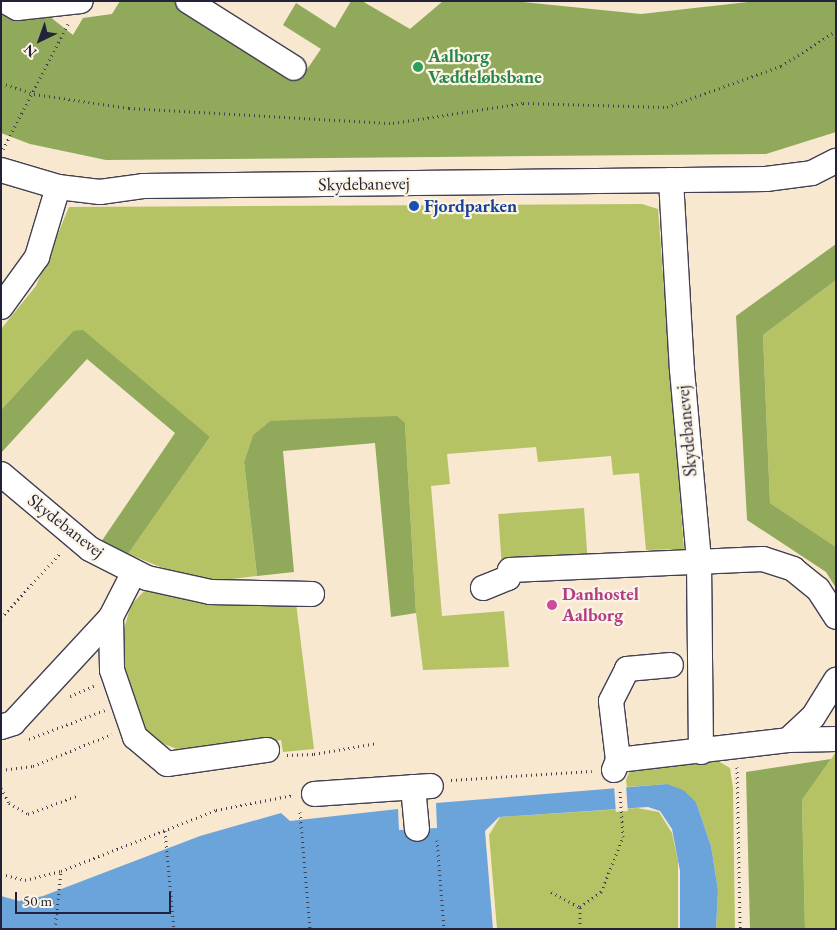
<!DOCTYPE html>
<meta charset="utf-8">
<style>
body{margin:0}
#map{position:relative;width:837px;height:930px;overflow:hidden;background:#f8e8d0;font-family:"EB Garamond",serif}
div>[style]{position:absolute}
[style*='--x']{left:calc(var(--x)*1px);top:calc(var(--y)*1px);width:calc(var(--w)*1px);rotate:calc(var(--a)*1deg)}
.green>*{inset:0;background:#b6c365;transform-origin:0 0}
.forest>*{inset:0;background:#90a95a}
.water>*{inset:0;background:#6aa4da}
.pier>*{inset:0;background:#f8e8d0;transform-origin:0 0}
.path>*{height:3px;margin-top:-1.5px;transform-origin:0;background:repeating-linear-gradient(90deg,#424051 0 1px,transparent 0 5px)}
.roads{filter:drop-shadow(1px 0 #424051) drop-shadow(-1px 0 #424051) drop-shadow(0 1px #424051) drop-shadow(0 -1px #424051)}
.minor>*{height:24px;margin:-12px;padding:0 12px;transform-origin:12px;border-radius:12px;background:#fff}
.dots>*{width:14px;height:14px;translate:-50% -50%;box-sizing:border-box;border:2px solid #fcf5e5;border-radius:50%}
span{translate:-50% -50%;white-space:nowrap;text-align:center;line-height:1.15;-webkit-text-stroke:4.5px #fcf5e5;paint-order:stroke}
.leisure-label{font-size:18px;color:#27864d;font-weight:700}
.left{translate:0 -50%;text-align:left}
.street-label{font-size:18px;color:#22223b}
.transit-label{font-size:18px;color:#164399;font-weight:700}
.hotel-label{font-size:18px;color:#b23c85;font-weight:700}
.frame{position:absolute;inset:0;border:2px solid #22223b;pointer-events:none}
.north{position:absolute;left:15px;top:15px;width:50px;height:50px;-webkit-text-stroke:4px #fcf5e5;paint-order:stroke;rotate:222deg;font-size:14px;font-weight:700;line-height:20px;text-align:center;color:#22223b}
.north::after{content:'';display:block;margin:auto;width:18px;height:22px;background:#22223b;clip-path:polygon(50% 0,100% 100%,50% 72%,0 100%)}
.scale{position:absolute;left:15px;top:892px;width:156px;height:22px;box-sizing:border-box;border:2px solid #22223b;border-top:0;padding-left:6px;font-size:15px;line-height:18px;white-space:nowrap;color:#22223b;-webkit-text-stroke:4px #fcf5e5;paint-order:stroke}
</style>
<div id="map">
<div class="green">
<div style="clip-path:polygon(642px 204px,658px 209px,684px 549px,646px 550px,639px 473px,613px 475px,611px 456px,538px 462px,536px 447px,447px 454px,450px 484px,431px 486px,442px 616px,504px 611px,509px 667px,423px 670px,416px 613px,405px 423px,270px 421px,253px 435px,244px 462px,257px 576px,215px 581px,168px 570px,128px 554px,210px 437px,73px 331px,1px 410px,1px 329px,36px 286px,69px 207px)"></div>
<div style="clip-path:polygon(836px 280px,836px 547px,770px 503px,763px 335px)"></div>
<div style="left:584px;top:508px;width:51px;height:86px;rotate:86deg"></div>
<div style="clip-path:polygon(147px 588px,238px 605px,296px 603px,314px 749px,283px 752px,281px 740px,193px 755px,148px 738px,122px 677px,117px 653px,131px 605px)"></div>
<div style="clip-path:polygon(836px 752px,836px 929px,805px 929px,802px 800px)"></div>
<div style="clip-path:polygon(718px 761px,730px 768px,733px 788px,735px 929px,716px 929px,718px 890px,711px 846px,696px 802px,667px 784px,627px 787px,626px 780px,631px 768px)"></div>
<div style="clip-path:polygon(637px 808px,659px 812px,672px 833px,678px 861px,678px 929px,497px 929px,489px 835px,500px 817px)"></div>
</div>
<div class="forest">
<div style="clip-path:polygon(120px 1px,179px 1px,301px 78px,321px 49px,283px 25px,296px 3px,335px 28px,351px 1px,362px 1px,410px 29px,443px 1px,513px 1px,641px 14px,757px 1px,836px 1px,836px 132px,766px 154px,106px 160px,30px 144px,1px 133px,1px 9px,49px 16px,73px 35px,83px 18px,112px 14px)"></div>
<div style="clip-path:polygon(836px 244px,836px 280px,763px 335px,770px 503px,836px 547px,836px 588px,826px 572px,747px 520px,736px 316px)"></div>
<div style="clip-path:polygon(83px 330px,210px 437px,128px 554px,101px 542px,175px 433px,87px 359px,1px 453px,1px 410px,73px 331px)"></div>
<div style="clip-path:polygon(397px 416px,405px 423px,416px 613px,391px 617px,375px 443px,283px 451px,294px 572px,257px 576px,244px 462px,253px 435px,270px 421px)"></div>
<div style="clip-path:polygon(831px 759px,802px 800px,805px 929px,750px 929px,746px 772px)"></div>
</div>
<div class="water">
<div style="clip-path:polygon(667px 784px,683px 790px,696px 802px,711px 846px,718px 890px,716px 929px,680px 929px,680px 871px,672px 829px,660px 811px,648px 807px,499px 817px,485px 831px,493px 929px,1px 929px,1px 896px,19px 901px,43px 896px,200px 836px,281px 813px,290px 821px,398px 809px,399px 830px,437px 828px,436px 803px)"></div>
</div>
<div class="pier">
<div style="left:626px;top:785px;width:26px;height:12px;rotate:86deg"></div>
</div>
<div class="path">
<div style="--x:1;--y:83;--w:35;--a:18"></div>
<div style="--x:34;--y:94;--w:96;--a:8.4"></div>
<div style="--x:129;--y:108;--w:264;--a:3.3"></div>
<div style="--x:393;--y:123;--w:132;--a:-8.7"></div>
<div style="--x:523;--y:103;--w:144;--a:1.6"></div>
<div style="--x:667;--y:107;--w:121;--a:-19.8"></div>
<div style="--x:781;--y:66;--w:65;--a:-32.5"></div>
<div style="--x:3;--y:149;--w:141;--a:-62.5"></div>
<div style="--x:1;--y:618;--w:89;--a:-47.7"></div>
<div style="--x:70;--y:696;--w:26;--a:-23"></div>
<div style="--x:29;--y:739;--w:81;--a:-20.9"></div>
<div style="--x:287;--y:755;--w:27;--a:-2"></div>
<div style="--x:314;--y:754;--w:64;--a:-9.9"></div>
<div style="--x:737;--y:767;--w:162;--a:88.9"></div>
<div style="--x:1;--y:770;--w:32;--a:-7"></div>
<div style="--x:33;--y:766;--w:85;--a:-22.1"></div>
<div style="--x:451;--y:780;--w:141;--a:-3.7"></div>
<div style="--x:1;--y:788;--w:17;--a:62"></div>
<div style="--x:9;--y:803;--w:22;--a:30"></div>
<div style="--x:28;--y:814;--w:54;--a:-20.4"></div>
<div style="--x:300;--y:812;--w:117;--a:85.1"></div>
<div style="--x:165;--y:831;--w:98;--a:84.8"></div>
<div style="--x:437;--y:840;--w:89;--a:85.5"></div>
<div style="--x:1;--y:874;--w:25;--a:14"></div>
<div style="--x:25;--y:880;--w:37;--a:-14"></div>
<div style="--x:61;--y:871;--w:167;--a:-21.5"></div>
<div style="--x:216;--y:810;--w:78;--a:-11"></div>
<div style="--x:551;--y:892;--w:32;--a:28"></div>
<div style="--x:55;--y:929;--w:58;--a:-84.1"></div>
<div style="--x:580;--y:929;--w:22;--a:-90"></div>
<div style="--x:580;--y:907;--w:26;--a:-36"></div>
<div style="--x:601;--y:892;--w:59;--a:-68.2"></div>
<div style="--x:623;--y:837;--w:47;--a:-93.7"></div>
</div>
<div class="roads">
<div class="minor">
<div style="--x:5;--y:1;--w:14;--a:30"></div>
<div style="--x:17;--y:8;--w:64;--a:-6.2"></div>
<div style="--x:188;--y:1;--w:125;--a:32.3"></div>
<div style="--x:1;--y:170;--w:59;--a:16.6"></div>
<div style="--x:58;--y:187;--w:42;--a:6.8"></div>
<div style="--x:100;--y:192;--w:43;--a:-7.9"></div>
<div style="--x:143;--y:186;--w:623;--a:-0.64"></div>
<div style="--x:766;--y:179;--w:46;--a:-7.4"></div>
<div style="--x:812;--y:173;--w:27;--a:-27"></div>
<div style="--x:671;--y:180;--w:190;--a:86.7"></div>
<div style="--x:682;--y:370;--w:192;--a:84.9"></div>
<div style="--x:699;--y:561;--w:191;--a:89.4"></div>
<div style="--x:1;--y:307;--w:62;--a:-54.2"></div>
<div style="--x:37;--y:257;--w:73;--a:-73.3"></div>
<div style="--x:1;--y:474;--w:116;--a:40.1"></div>
<div style="--x:90;--y:549;--w:64;--a:27"></div>
<div style="--x:147;--y:578;--w:65;--a:12.5"></div>
<div style="--x:210;--y:592;--w:102;--a:1.1"></div>
<div style="--x:134;--y:572;--w:51;--a:117.1"></div>
<div style="--x:111;--y:617;--w:53;--a:88.9"></div>
<div style="--x:112;--y:670;--w:71;--a:71.1"></div>
<div style="--x:135;--y:737;--w:42;--a:40.2"></div>
<div style="--x:167;--y:764;--w:101;--a:-8"></div>
<div style="--x:483;--y:588;--w:27;--a:-22"></div>
<div style="--x:508;--y:578;--w:8;--a:-76"></div>
<div style="--x:510;--y:570;--w:253;--a:-2.5"></div>
<div style="--x:763;--y:559;--w:32;--a:18"></div>
<div style="--x:793;--y:569;--w:32;--a:39"></div>
<div style="--x:818;--y:589;--w:33;--a:57"></div>
<div style="--x:1;--y:727;--w:13;--a:-18"></div>
<div style="--x:13;--y:723;--w:144;--a:-47.2"></div>
<div style="--x:788;--y:740;--w:34;--a:-43"></div>
<div style="--x:813;--y:717;--w:44;--a:-58.1"></div>
<div style="--x:618;--y:760;--w:59;--a:-96.8"></div>
<div style="--x:611;--y:701;--w:36;--a:-63"></div>
<div style="--x:627;--y:669;--w:44;--a:-5.2"></div>
<div style="--x:614;--y:770;--w:11;--a:-68"></div>
<div style="--x:618;--y:760;--w:171;--a:-6.7"></div>
<div style="--x:788;--y:740;--w:48;--a:-1.2"></div>
<div style="--x:413;--y:787;--w:42;--a:84.6"></div>
<div style="--x:314;--y:794;--w:117;--a:-3.9"></div>
</div>
</div>
<div class="dots">
<div style="left:418px;top:67px;background:#2e9e5b"></div>
<div style="left:414px;top:206px;background:#1a4fb4"></div>
<div style="left:552px;top:605px;background:#d1479c"></div>
</div>
<div class="leisure-label">
<span class="left" style="left:428px;top:67px">Aalborg<br>Væddeløbsbane</span>
</div>
<div class="street-label">
<span style="left:364px;top:184px;rotate:-1deg">Skydebanevej</span>
<span style="left:687px;top:431px;rotate:-95deg">Skydebanevej</span>
<span style="left:66px;top:526px;rotate:38deg">Skydebanevej</span>
</div>
<div class="transit-label">
<span class="left" style="left:424px;top:206px">Fjordparken</span>
</div>
<div class="hotel-label">
<span class="left" style="left:562px;top:605px">Danhostel<br>Aalborg</span>
</div>
<div class="frame"></div>
<div class="north">N</div>
<div class="scale">50 m</div>
</div>
